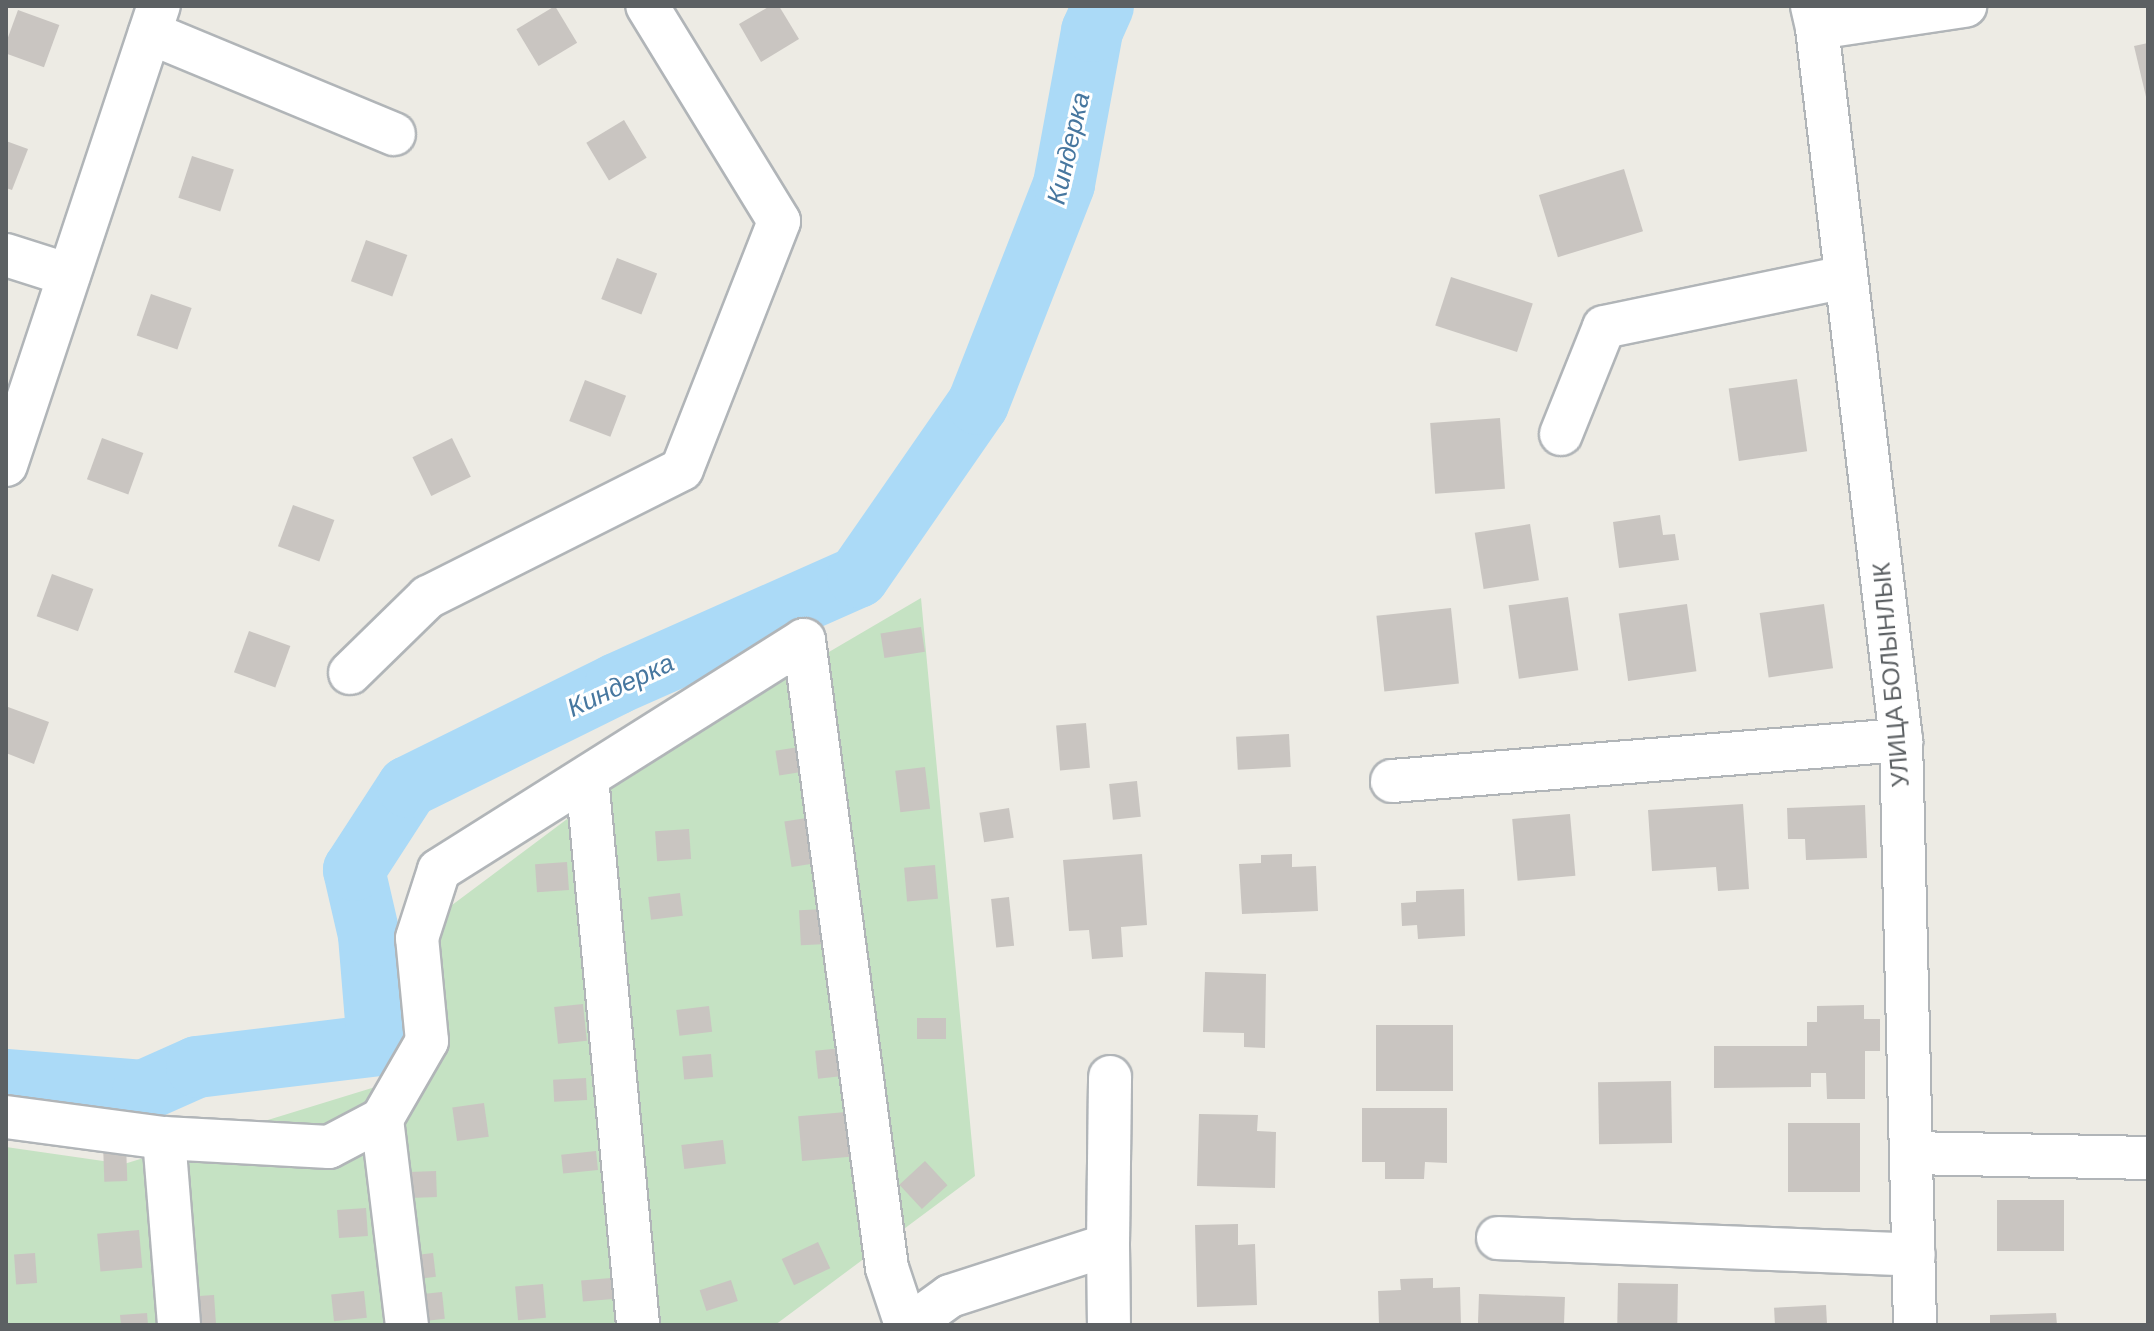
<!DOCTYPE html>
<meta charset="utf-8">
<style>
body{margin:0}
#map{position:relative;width:2154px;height:1331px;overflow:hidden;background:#edebe4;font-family:Barlow,sans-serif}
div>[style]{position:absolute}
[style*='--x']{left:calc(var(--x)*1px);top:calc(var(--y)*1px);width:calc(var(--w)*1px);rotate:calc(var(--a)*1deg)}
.green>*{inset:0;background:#c5e2c3}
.river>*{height:62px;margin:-31px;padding:0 31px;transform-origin:31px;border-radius:31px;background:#abdaf7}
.building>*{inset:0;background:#c9c5c1;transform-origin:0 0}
.roads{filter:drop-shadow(2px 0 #b1b5b8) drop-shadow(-2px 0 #b1b5b8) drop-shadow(0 2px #b1b5b8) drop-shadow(0 -2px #b1b5b8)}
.minor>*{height:42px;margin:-21px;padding:0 21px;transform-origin:21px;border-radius:21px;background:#fff}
span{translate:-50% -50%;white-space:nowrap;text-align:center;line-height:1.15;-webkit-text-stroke:6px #fff;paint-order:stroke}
.street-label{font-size:24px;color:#5c6063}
.water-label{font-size:26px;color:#47779f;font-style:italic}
.frame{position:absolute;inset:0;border:8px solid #5c6063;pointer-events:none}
</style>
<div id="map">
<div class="green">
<div style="clip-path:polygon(921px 598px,975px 1176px,775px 1325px,6px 1325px,6px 1147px,124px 1164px,437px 1068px,440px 914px,650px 757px)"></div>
</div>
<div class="river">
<div style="--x:6;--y:1080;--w:137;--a:4.6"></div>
<div style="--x:143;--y:1091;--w:59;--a:-24"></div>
<div style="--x:197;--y:1067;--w:182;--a:-6.9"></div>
<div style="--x:378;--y:1045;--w:110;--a:-94.7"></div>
<div style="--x:369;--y:935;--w:67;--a:-103"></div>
<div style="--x:354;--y:870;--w:99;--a:-57"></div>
<div style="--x:408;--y:787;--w:232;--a:-26.3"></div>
<div style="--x:616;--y:684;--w:265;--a:-23.9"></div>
<div style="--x:858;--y:577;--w:211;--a:-55.3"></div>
<div style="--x:978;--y:404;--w:236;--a:-68.6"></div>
<div style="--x:1064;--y:184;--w:156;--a:-79.6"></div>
<div style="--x:1092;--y:31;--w:27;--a:-66"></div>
</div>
<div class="building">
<div style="left:555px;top:6px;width:43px;height:45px;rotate:59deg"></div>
<div style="clip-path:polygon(770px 6px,779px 6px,799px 39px,761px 62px,739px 24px)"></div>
<div style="left:18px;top:10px;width:44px;height:45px;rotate:20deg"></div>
<div style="clip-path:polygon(2148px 43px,2148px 100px,2147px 101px,2134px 46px)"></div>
<div style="left:624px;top:120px;width:44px;height:44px;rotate:59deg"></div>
<div style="clip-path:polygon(6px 141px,28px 149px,12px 190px,6px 188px)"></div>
<div style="left:192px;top:156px;width:44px;height:44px;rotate:18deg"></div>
<div style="left:1624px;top:169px;width:65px;height:89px;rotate:73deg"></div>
<div style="left:366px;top:240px;width:44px;height:44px;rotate:20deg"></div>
<div style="left:617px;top:258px;width:43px;height:44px;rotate:21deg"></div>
<div style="left:1451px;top:277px;width:86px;height:51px;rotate:18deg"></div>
<div style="left:151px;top:294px;width:43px;height:44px;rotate:19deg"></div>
<div style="left:1797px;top:379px;width:73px;height:69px;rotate:82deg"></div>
<div style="left:585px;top:380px;width:44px;height:44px;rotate:21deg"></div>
<div style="left:1500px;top:418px;width:71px;height:70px;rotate:86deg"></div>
<div style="left:102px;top:438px;width:44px;height:44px;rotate:20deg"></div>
<div style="left:452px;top:438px;width:43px;height:44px;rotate:64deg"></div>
<div style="left:293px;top:505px;width:44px;height:44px;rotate:20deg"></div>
<div style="clip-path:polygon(1660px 515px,1663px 535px,1675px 534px,1679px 560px,1619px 568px,1613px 522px)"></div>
<div style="left:1530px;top:524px;width:57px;height:56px;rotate:81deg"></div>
<div style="left:52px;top:574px;width:44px;height:45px;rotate:20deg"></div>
<div style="left:1568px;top:597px;width:74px;height:60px;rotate:82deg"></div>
<div style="left:1687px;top:604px;width:68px;height:69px;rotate:82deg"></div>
<div style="left:1824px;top:604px;width:65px;height:65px;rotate:82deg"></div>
<div style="left:1451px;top:608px;width:76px;height:75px;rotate:84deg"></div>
<div style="left:921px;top:627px;width:25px;height:41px;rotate:81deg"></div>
<div style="left:249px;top:631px;width:44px;height:44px;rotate:20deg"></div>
<div style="clip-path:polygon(8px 707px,49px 722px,34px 764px,6px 753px)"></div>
<div style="left:1086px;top:723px;width:45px;height:30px;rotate:85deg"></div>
<div style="left:1289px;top:734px;width:33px;height:53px;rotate:87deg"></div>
<div style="left:805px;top:746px;width:25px;height:30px;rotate:81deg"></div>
<div style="left:925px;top:767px;width:42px;height:30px;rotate:83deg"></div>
<div style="left:1137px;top:781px;width:36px;height:28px;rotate:84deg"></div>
<div style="clip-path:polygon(1743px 804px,1749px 889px,1718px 891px,1716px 867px,1652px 871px,1648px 810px)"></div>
<div style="clip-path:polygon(1865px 805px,1867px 858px,1806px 860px,1805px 839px,1788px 839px,1787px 808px)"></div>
<div style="left:1009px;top:808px;width:30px;height:30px;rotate:81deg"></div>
<div style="left:1570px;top:814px;width:62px;height:58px;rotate:85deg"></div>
<div style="left:813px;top:817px;width:46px;height:29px;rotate:81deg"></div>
<div style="left:689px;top:829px;width:30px;height:34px;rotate:86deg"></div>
<div style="clip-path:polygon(1142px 854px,1147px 925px,1121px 927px,1123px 957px,1092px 959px,1089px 930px,1069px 931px,1063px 860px)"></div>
<div style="clip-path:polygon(1292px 854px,1292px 867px,1316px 866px,1318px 911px,1242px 914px,1239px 864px,1261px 863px,1261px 855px)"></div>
<div style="left:567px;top:862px;width:28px;height:32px;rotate:86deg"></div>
<div style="left:935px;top:865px;width:34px;height:31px;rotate:85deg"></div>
<div style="clip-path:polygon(1464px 889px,1465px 936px,1418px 939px,1417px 925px,1402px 926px,1401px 903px,1416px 902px,1416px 891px)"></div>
<div style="left:680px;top:893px;width:23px;height:32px;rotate:83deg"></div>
<div style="left:1009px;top:897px;width:49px;height:18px;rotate:84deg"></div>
<div style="left:825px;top:909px;width:35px;height:26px;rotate:87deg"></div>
<div style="clip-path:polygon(1205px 972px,1266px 974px,1265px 1048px,1244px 1047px,1244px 1033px,1203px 1032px)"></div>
<div style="left:583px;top:1004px;width:37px;height:29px;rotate:84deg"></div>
<div style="clip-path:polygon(1864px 1005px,1864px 1019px,1880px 1019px,1880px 1051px,1865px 1051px,1865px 1099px,1827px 1099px,1826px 1073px,1811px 1073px,1811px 1087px,1714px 1088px,1714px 1046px,1807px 1046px,1807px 1022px,1817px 1022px,1817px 1006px)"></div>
<div style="left:709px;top:1006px;width:26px;height:33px;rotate:83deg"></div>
<div style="left:946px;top:1018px;width:21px;height:29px;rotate:90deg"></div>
<div style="left:1376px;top:1025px;width:77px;height:66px"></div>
<div style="left:842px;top:1048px;width:28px;height:27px;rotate:84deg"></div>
<div style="left:711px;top:1054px;width:23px;height:29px;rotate:85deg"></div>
<div style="left:586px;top:1078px;width:22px;height:33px;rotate:87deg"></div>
<div style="left:1671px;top:1081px;width:62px;height:73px;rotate:89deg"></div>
<div style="left:484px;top:1103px;width:34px;height:32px;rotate:82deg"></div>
<div style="clip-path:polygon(1362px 1108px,1447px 1108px,1447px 1163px,1425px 1162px,1424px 1179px,1385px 1179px,1385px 1162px,1362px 1162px)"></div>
<div style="left:846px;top:1112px;width:45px;height:48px;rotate:85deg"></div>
<div style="clip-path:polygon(1199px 1114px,1258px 1115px,1257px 1131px,1276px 1132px,1275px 1188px,1197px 1186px)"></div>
<div style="left:1788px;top:1123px;width:72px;height:69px"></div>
<div style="left:723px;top:1140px;width:24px;height:42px;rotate:83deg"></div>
<div style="left:126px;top:1143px;width:38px;height:23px;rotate:88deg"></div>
<div style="left:596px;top:1151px;width:19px;height:35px;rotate:84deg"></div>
<div style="left:925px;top:1161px;width:33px;height:35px;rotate:47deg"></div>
<div style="left:436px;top:1171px;width:26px;height:33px;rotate:88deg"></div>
<div style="left:2064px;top:1200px;width:51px;height:67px;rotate:90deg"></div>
<div style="left:366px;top:1208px;width:28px;height:29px;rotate:86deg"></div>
<div style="clip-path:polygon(1238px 1224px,1238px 1245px,1255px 1244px,1257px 1305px,1197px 1307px,1195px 1225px)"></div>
<div style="left:139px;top:1230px;width:38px;height:42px;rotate:85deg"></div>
<div style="left:818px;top:1242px;width:29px;height:40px;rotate:65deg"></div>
<div style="left:35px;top:1253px;width:30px;height:21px;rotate:86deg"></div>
<div style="left:433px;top:1253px;width:24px;height:29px;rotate:83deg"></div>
<div style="left:611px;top:1278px;width:21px;height:30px;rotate:85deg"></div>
<div style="clip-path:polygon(1433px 1278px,1433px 1288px,1460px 1287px,1461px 1325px,1379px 1325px,1378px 1291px,1401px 1290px,1400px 1279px)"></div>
<div style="left:731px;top:1280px;width:22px;height:33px;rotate:72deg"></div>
<div style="left:1618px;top:1283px;width:60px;height:42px;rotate:1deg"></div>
<div style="left:543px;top:1284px;width:34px;height:28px;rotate:85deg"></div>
<div style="left:364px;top:1291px;width:27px;height:33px;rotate:84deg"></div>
<div style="left:442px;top:1292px;width:27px;height:29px;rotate:84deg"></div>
<div style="left:1479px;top:1294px;width:86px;height:31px;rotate:2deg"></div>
<div style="left:214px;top:1295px;width:30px;height:26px;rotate:86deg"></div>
<div style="left:1826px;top:1305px;width:20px;height:52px;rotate:87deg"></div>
<div style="clip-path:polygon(147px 1313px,148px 1325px,121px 1325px,120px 1315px)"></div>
<div style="clip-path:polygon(2056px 1313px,2057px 1325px,1990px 1325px,1990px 1315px)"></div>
</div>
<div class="roads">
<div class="minor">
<div style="--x:1812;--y:6;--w:23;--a:77"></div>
<div style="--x:1817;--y:28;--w:150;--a:-8.5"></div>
<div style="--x:1817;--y:28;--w:717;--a:83.27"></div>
<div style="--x:1901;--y:740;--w:585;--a:88.63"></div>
<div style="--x:150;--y:33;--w:264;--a:22.5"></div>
<div style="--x:6;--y:255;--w:66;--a:17.6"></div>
<div style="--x:1561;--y:434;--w:115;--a:-68.1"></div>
<div style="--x:1604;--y:327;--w:247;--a:-11.7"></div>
<div style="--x:6;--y:465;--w:484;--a:-71.6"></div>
<div style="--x:350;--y:673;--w:109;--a:-44.3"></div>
<div style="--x:428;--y:597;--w:284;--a:-26.7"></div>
<div style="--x:682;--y:469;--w:266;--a:-68.6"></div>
<div style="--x:779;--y:221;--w:252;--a:-121.5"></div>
<div style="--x:587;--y:778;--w:549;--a:84.67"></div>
<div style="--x:1392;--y:781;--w:511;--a:-4.61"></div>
<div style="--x:6;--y:1117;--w:159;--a:7.6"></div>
<div style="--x:164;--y:1138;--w:165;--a:3.1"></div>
<div style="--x:329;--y:1147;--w:60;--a:-27.8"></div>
<div style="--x:382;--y:1119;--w:90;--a:-60"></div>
<div style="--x:427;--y:1041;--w:103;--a:-95.5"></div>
<div style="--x:417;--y:938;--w:71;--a:-72.1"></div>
<div style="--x:439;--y:870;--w:431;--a:-32.2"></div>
<div style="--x:804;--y:640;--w:633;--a:82.47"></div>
<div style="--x:887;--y:1268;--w:60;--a:71.6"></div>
<div style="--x:382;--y:1119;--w:208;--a:83.1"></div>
<div style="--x:164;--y:1138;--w:188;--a:85.4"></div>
<div style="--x:1911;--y:1153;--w:237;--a:1.2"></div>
<div style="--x:1498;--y:1238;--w:416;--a:2.3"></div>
<div style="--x:1108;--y:1245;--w:80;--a:89.3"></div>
<div style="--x:910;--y:1325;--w:49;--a:-35.9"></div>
<div style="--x:950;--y:1296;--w:166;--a:-17.9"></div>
<div style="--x:1108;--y:1245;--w:168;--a:-89.3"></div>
</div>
</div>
<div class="street-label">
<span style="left:1890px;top:675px;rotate:-95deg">УЛИЦА БОЛЫНЛЫК</span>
</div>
<div class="water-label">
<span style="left:1067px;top:148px;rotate:-77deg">Киндерка</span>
<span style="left:620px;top:684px;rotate:-25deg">Киндерка</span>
</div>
<div class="frame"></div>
</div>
